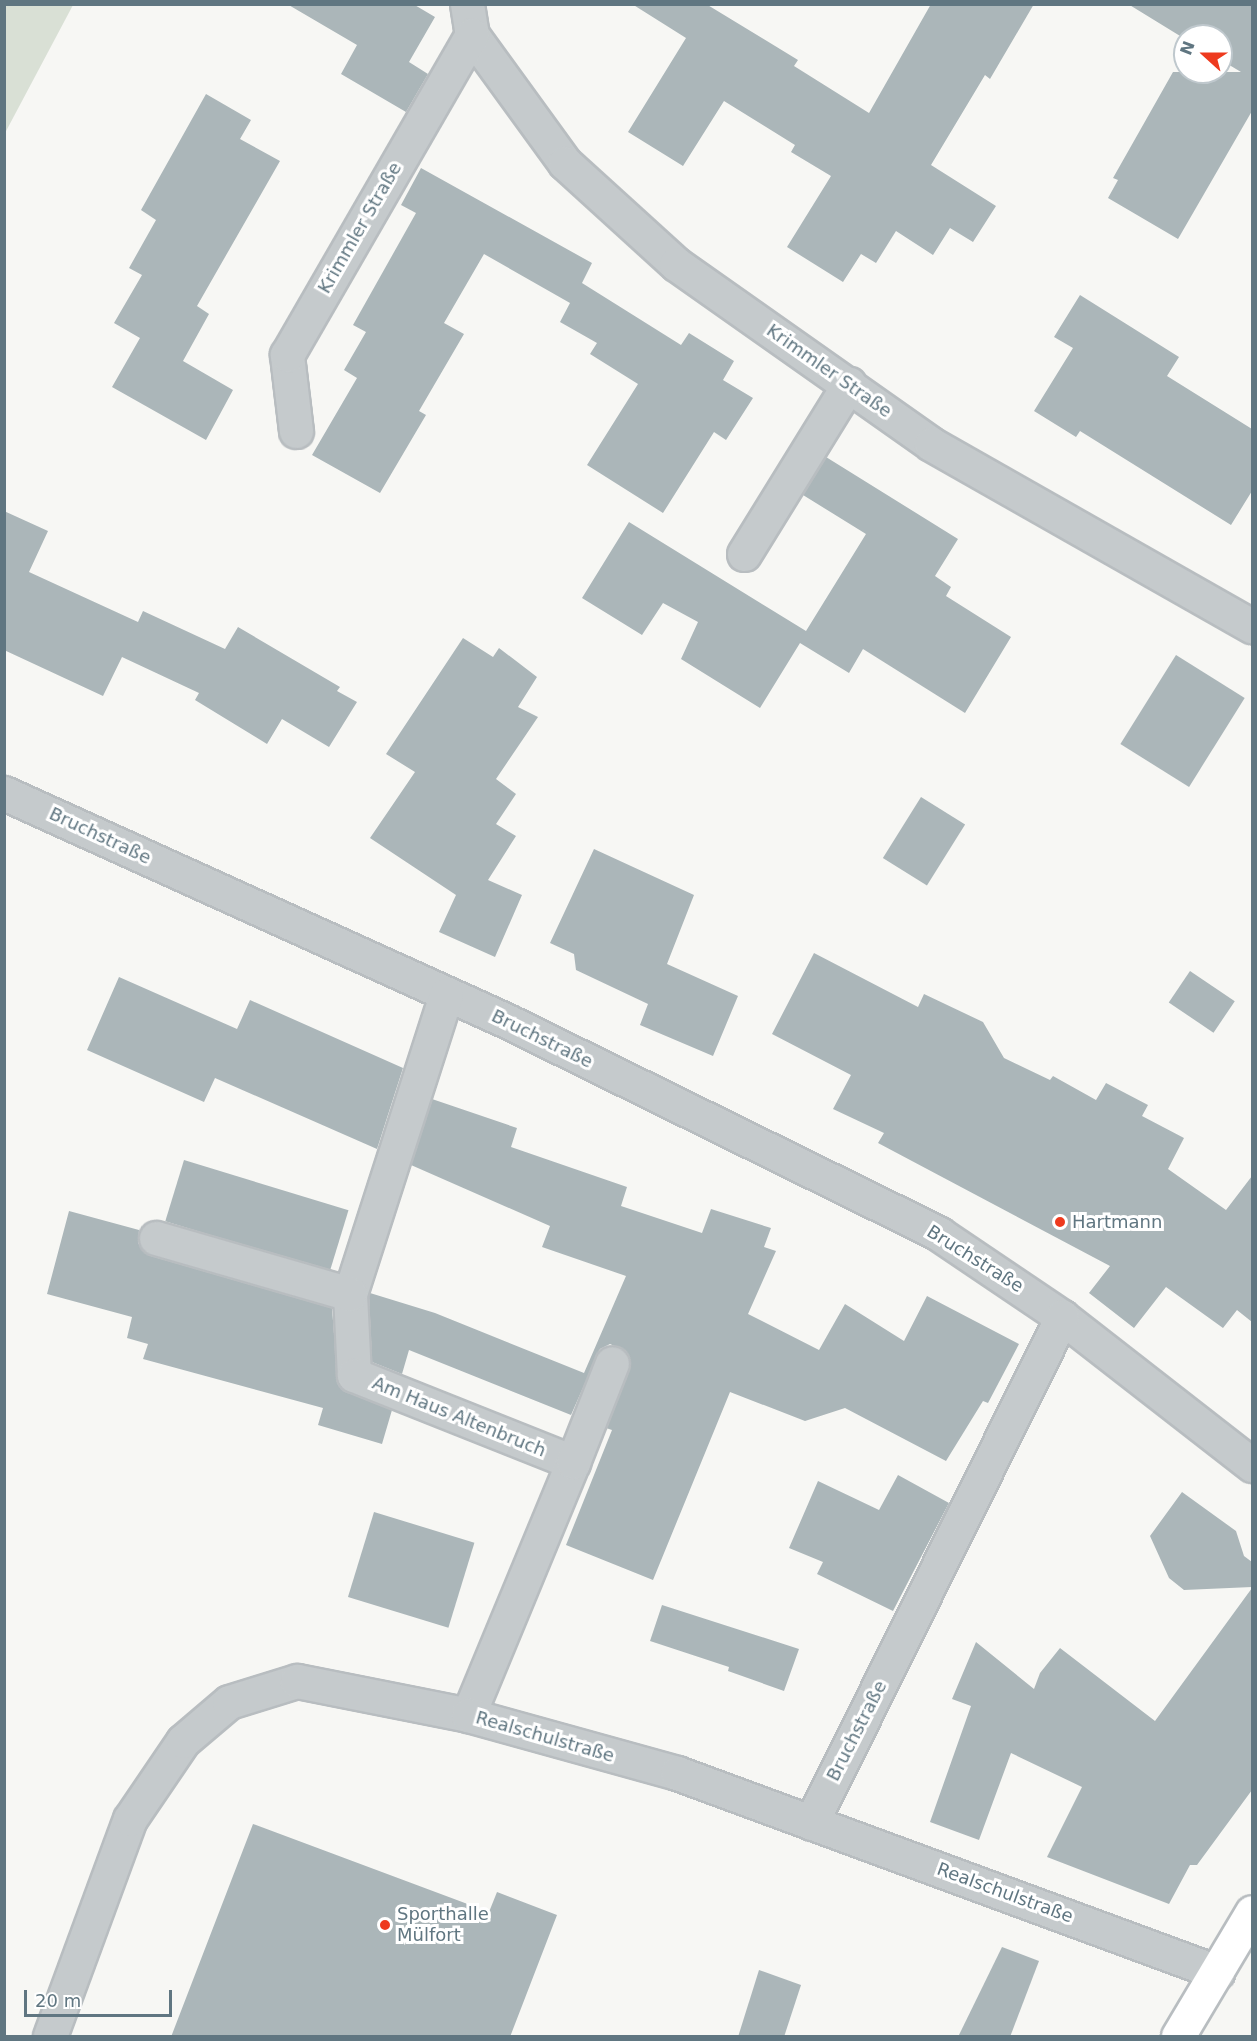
<!DOCTYPE html>
<meta charset="utf-8">
<style>
body{margin:0}
#map{position:relative;width:1257px;height:2041px;overflow:hidden;background:#f7f7f4;font-family:"DejaVu Sans",sans-serif}
div>[style]{position:absolute}
[style*='--x']{left:calc(var(--x)*1px);top:calc(var(--y)*1px);width:calc(var(--w)*1px);rotate:calc(var(--a)*1deg)}
.green>*{inset:0;background:#d9e0d5}
.building>*{inset:0;background:#abb6b9;transform-origin:0 0}
.roads{filter:drop-shadow(2px 0 #b8bdc0) drop-shadow(-2px 0 #b8bdc0) drop-shadow(0 2px #b8bdc0) drop-shadow(0 -2px #b8bdc0)}
.minor>*{height:33px;margin:-16.5px;padding:0 16.5px;transform-origin:16.5px;border-radius:16.5px;background:#c5cacc}
.major>*{height:33px;margin:-16.5px;padding:0 16.5px;transform-origin:16.5px;border-radius:16.5px;background:#fff}
.dots>*{width:16px;height:16px;translate:-50% -50%;box-sizing:border-box;border:3px solid #fff;border-radius:50%}
span{translate:-50% -50%;white-space:nowrap;text-align:center;line-height:1.15;-webkit-text-stroke:6px #fff;paint-order:stroke}
.street-label{font-size:18px;color:#607681}
.poi-label{font-size:18px;color:#607681}
.left{translate:0 -50%;text-align:left}
.frame{position:absolute;inset:0;border:6px solid #607681;pointer-events:none}
.north{position:absolute;left:1173px;top:24px;width:60px;height:60px;box-sizing:border-box;background:#fff;border:2px solid #bfc8cd;border-radius:50%;rotate:291deg;font-size:16px;font-weight:700;line-height:24px;text-align:center;color:#607681}
.north::after{content:'';display:block;margin:auto;width:21px;height:27px;background:#ee3a1e;clip-path:polygon(50% 0,100% 100%,50% 72%,0 100%)}
.scale{position:absolute;left:24px;top:1990px;width:148px;height:27px;box-sizing:border-box;border:3px solid #607681;border-top:0;padding-left:8px;font-size:18px;line-height:21px;white-space:nowrap;color:#607681;-webkit-text-stroke:4px #fff;paint-order:stroke}
</style>
<div id="map">
<div class="green">
<div style="clip-path:polygon(5px 4px,73px 5px,5px 133px,4px 5px)"></div>
</div>
<div class="building">
<div style="clip-path:polygon(287px 4px,413px 4px,435px 17px,409px 62px,428px 74px,406px 112px,341px 74px,357px 45px)"></div>
<div style="clip-path:polygon(632px 4px,706px 4px,798px 60px,794px 66px,869px 113px,931px 4px,1034px 4px,990px 79px,985px 75px,931px 165px,996px 206px,973px 242px,950px 228px,933px 255px,896px 231px,876px 263px,861px 254px,843px 282px,787px 247px,831px 176px,791px 152px,795px 145px,724px 101px,683px 166px,628px 132px,686px 38px)"></div>
<div style="clip-path:polygon(1128px 4px,1252px 4px,1252px 111px,1178px 239px,1108px 198px,1118px 180px,1113px 178px,1173px 72px,1241px 72px,1221px 60px,1221px 36px,1185px 39px)"></div>
<div style="clip-path:polygon(206px 94px,251px 120px,240px 139px,280px 161px,197px 306px,209px 314px,183px 361px,233px 390px,206px 440px,112px 387px,140px 338px,114px 323px,142px 275px,129px 268px,156px 220px,141px 210px)"></div>
<div style="clip-path:polygon(421px 168px,592px 263px,582px 283px,681px 345px,689px 333px,734px 361px,723px 380px,753px 398px,726px 440px,714px 432px,663px 513px,587px 465px,638px 384px,590px 354px,597px 343px,560px 322px,570px 303px,484px 254px,444px 323px,464px 334px,419px 411px,426px 415px,380px 493px,312px 455px,357px 378px,344px 370px,366px 332px,353px 325px,416px 213px,401px 205px)"></div>
<div style="clip-path:polygon(1080px 295px,1179px 357px,1167px 376px,1252px 429px,1252px 491px,1231px 525px,1080px 431px,1076px 437px,1034px 411px,1073px 348px,1054px 337px)"></div>
<div style="clip-path:polygon(826px 457px,958px 539px,935px 576px,951px 587px,946px 596px,1011px 637px,965px 713px,863px 649px,849px 673px,800px 643px,760px 708px,681px 659px,698px 622px,663px 603px,642px 635px,582px 598px,629px 522px,806px 631px,866px 534px,803px 495px)"></div>
<div style="clip-path:polygon(4px 511px,48px 531px,29px 572px,138px 622px,143px 611px,225px 649px,238px 627px,340px 687px,337px 691px,357px 702px,329px 747px,282px 719px,267px 744px,195px 700px,199px 693px,122px 657px,103px 696px,4px 650px)"></div>
<div style="clip-path:polygon(463px 638px,493px 657px,499px 648px,537px 677px,518px 707px,538px 717px,496px 779px,516px 794px,496px 824px,516px 836px,488px 880px,522px 895px,495px 957px,439px 932px,456px 895px,370px 838px,415px 772px,386px 754px)"></div>
<div style="left:1176px;top:655px;width:81px;height:105px;rotate:32deg"></div>
<div style="left:921px;top:797px;width:52px;height:72px;rotate:32deg"></div>
<div style="clip-path:polygon(594px 849px,694px 895px,667px 964px,738px 996px,713px 1056px,640px 1025px,648px 1004px,576px 970px,574px 954px,550px 943px)"></div>
<div style="clip-path:polygon(814px 953px,918px 1007px,924px 994px,983px 1022px,1004px 1058px,1050px 1080px,1053px 1076px,1096px 1100px,1106px 1083px,1148px 1105px,1142px 1116px,1184px 1138px,1168px 1169px,1226px 1210px,1252px 1176px,1252px 1322px,1237px 1310px,1223px 1328px,1166px 1287px,1134px 1328px,1089px 1293px,1110px 1266px,878px 1143px,884px 1133px,833px 1109px,851px 1075px,772px 1034px)"></div>
<div style="left:1190px;top:971px;width:54px;height:38px;rotate:34deg"></div>
<div style="clip-path:polygon(119px 977px,237px 1029px,250px 1000px,403px 1068px,377px 1149px,215px 1078px,204px 1102px,87px 1050px)"></div>
<div style="clip-path:polygon(432px 1099px,517px 1128px,511px 1147px,627px 1187px,621px 1206px,702px 1233px,711px 1209px,771px 1228px,764px 1247px,776px 1251px,748px 1314px,819px 1350px,845px 1304px,904px 1341px,927px 1296px,1019px 1344px,988px 1403px,983px 1401px,946px 1461px,845px 1408px,805px 1421px,730px 1392px,653px 1580px,566px 1545px,612px 1430px,606px 1428px,630px 1369px,626px 1351px,610px 1344px,600px 1349px,571px 1415px,409px 1350px,402px 1374px,372px 1362px,369px 1296px,370px 1293px,435px 1313px,584px 1373px,626px 1276px,542px 1247px,550px 1226px,411px 1165px)"></div>
<div style="left:184px;top:1160px;width:172px;height:64px;rotate:17deg"></div>
<div style="clip-path:polygon(69px 1211px,139px 1230px,138px 1243px,151px 1256px,332px 1308px,338px 1385px,392px 1410px,382px 1444px,318px 1425px,323px 1408px,143px 1359px,148px 1344px,127px 1338px,132px 1317px,47px 1294px)"></div>
<div style="clip-path:polygon(898px 1475px,949px 1503px,893px 1611px,817px 1574px,823px 1562px,789px 1548px,818px 1481px,879px 1510px)"></div>
<div style="clip-path:polygon(1182px 1492px,1236px 1531px,1244px 1556px,1252px 1562px,1252px 1587px,1184px 1590px,1169px 1578px,1150px 1536px)"></div>
<div style="left:374px;top:1512px;width:105px;height:89px;rotate:17deg"></div>
<div style="clip-path:polygon(1252px 1588px,1252px 1790px,1197px 1865px,1190px 1865px,1169px 1904px,1047px 1857px,1082px 1787px,1011px 1753px,979px 1840px,930px 1822px,971px 1706px,952px 1699px,976px 1642px,1034px 1689px,1040px 1673px,1060px 1648px,1155px 1721px)"></div>
<div style="clip-path:polygon(662px 1605px,799px 1649px,784px 1691px,728px 1671px,729px 1667px,650px 1641px)"></div>
<div style="clip-path:polygon(253px 1824px,489px 1912px,497px 1892px,557px 1915px,510px 2037px,171px 2037px)"></div>
<div style="clip-path:polygon(1002px 1947px,1039px 1961px,1010px 2037px,958px 2037px)"></div>
<div style="clip-path:polygon(759px 1970px,801px 1985px,784px 2037px,738px 2037px)"></div>
</div>
<div class="roads">
<div class="minor">
<div style="--x:467;--y:4;--w:31;--a:81"></div>
<div style="--x:472;--y:35;--w:158;--a:54"></div>
<div style="--x:565;--y:163;--w:150;--a:42.3"></div>
<div style="--x:676;--y:264;--w:312;--a:35.2"></div>
<div style="--x:931;--y:444;--w:369;--a:29.6"></div>
<div style="--x:296;--y:431;--w:77;--a:-96.8"></div>
<div style="--x:287;--y:355;--w:370;--a:-60"></div>
<div style="--x:744;--y:554;--w:200;--a:-58.3"></div>
<div style="--x:4;--y:793;--w:552;--a:24.38"></div>
<div style="--x:507;--y:1021;--w:482;--a:26.2"></div>
<div style="--x:939;--y:1234;--w:148;--a:34"></div>
<div style="--x:1062;--y:1317;--w:241;--a:37.9"></div>
<div style="--x:446;--y:995;--w:314;--a:107.8"></div>
<div style="--x:350;--y:1294;--w:81;--a:87.2"></div>
<div style="--x:354;--y:1375;--w:236;--a:21.7"></div>
<div style="--x:573;--y:1462;--w:274;--a:112.5"></div>
<div style="--x:156;--y:1238;--w:202;--a:16.1"></div>
<div style="--x:573;--y:1462;--w:106;--a:-68.5"></div>
<div style="--x:811;--y:1823;--w:565;--a:-63.62"></div>
<div style="--x:50;--y:2036;--w:231;--a:-69.8"></div>
<div style="--x:130;--y:1819;--w:94;--a:-55.8"></div>
<div style="--x:183;--y:1741;--w:60;--a:-40.3"></div>
<div style="--x:229;--y:1702;--w:71;--a:-17.2"></div>
<div style="--x:297;--y:1681;--w:174;--a:11.2"></div>
<div style="--x:468;--y:1715;--w:217;--a:15.5"></div>
<div style="--x:677;--y:1773;--w:576;--a:20.23"></div>
</div>
<div class="major">
<div style="--x:1178;--y:2036;--w:144;--a:-59.2"></div>
</div>
</div>
<div class="dots">
<div style="left:1060px;top:1222px;background:#ee3a1e"></div>
<div style="left:385px;top:1925px;background:#ee3a1e"></div>
</div>
<div class="street-label">
<span style="left:360px;top:228px;rotate:-60deg">Krimmler Straße</span>
<span style="left:829px;top:371px;rotate:35deg">Krimmler Straße</span>
<span style="left:100px;top:836px;rotate:25deg">Bruchstraße</span>
<span style="left:542px;top:1039px;rotate:26deg">Bruchstraße</span>
<span style="left:975px;top:1259px;rotate:32deg">Bruchstraße</span>
<span style="left:459px;top:1417px;rotate:22deg">Am Haus Altenbruch</span>
<span style="left:857px;top:1731px;rotate:-63deg">Bruchstraße</span>
<span style="left:545px;top:1737px;rotate:16deg">Realschulstraße</span>
<span style="left:1005px;top:1893px;rotate:20deg">Realschulstraße</span>
</div>
<div class="poi-label">
<span class="left" style="left:1072px;top:1222px">Hartmann</span>
<span class="left" style="left:397px;top:1925px">Sporthalle<br>Mülfort</span>
</div>
<div class="frame"></div>
<div class="north">N</div>
<div class="scale">20 m</div>
</div>
